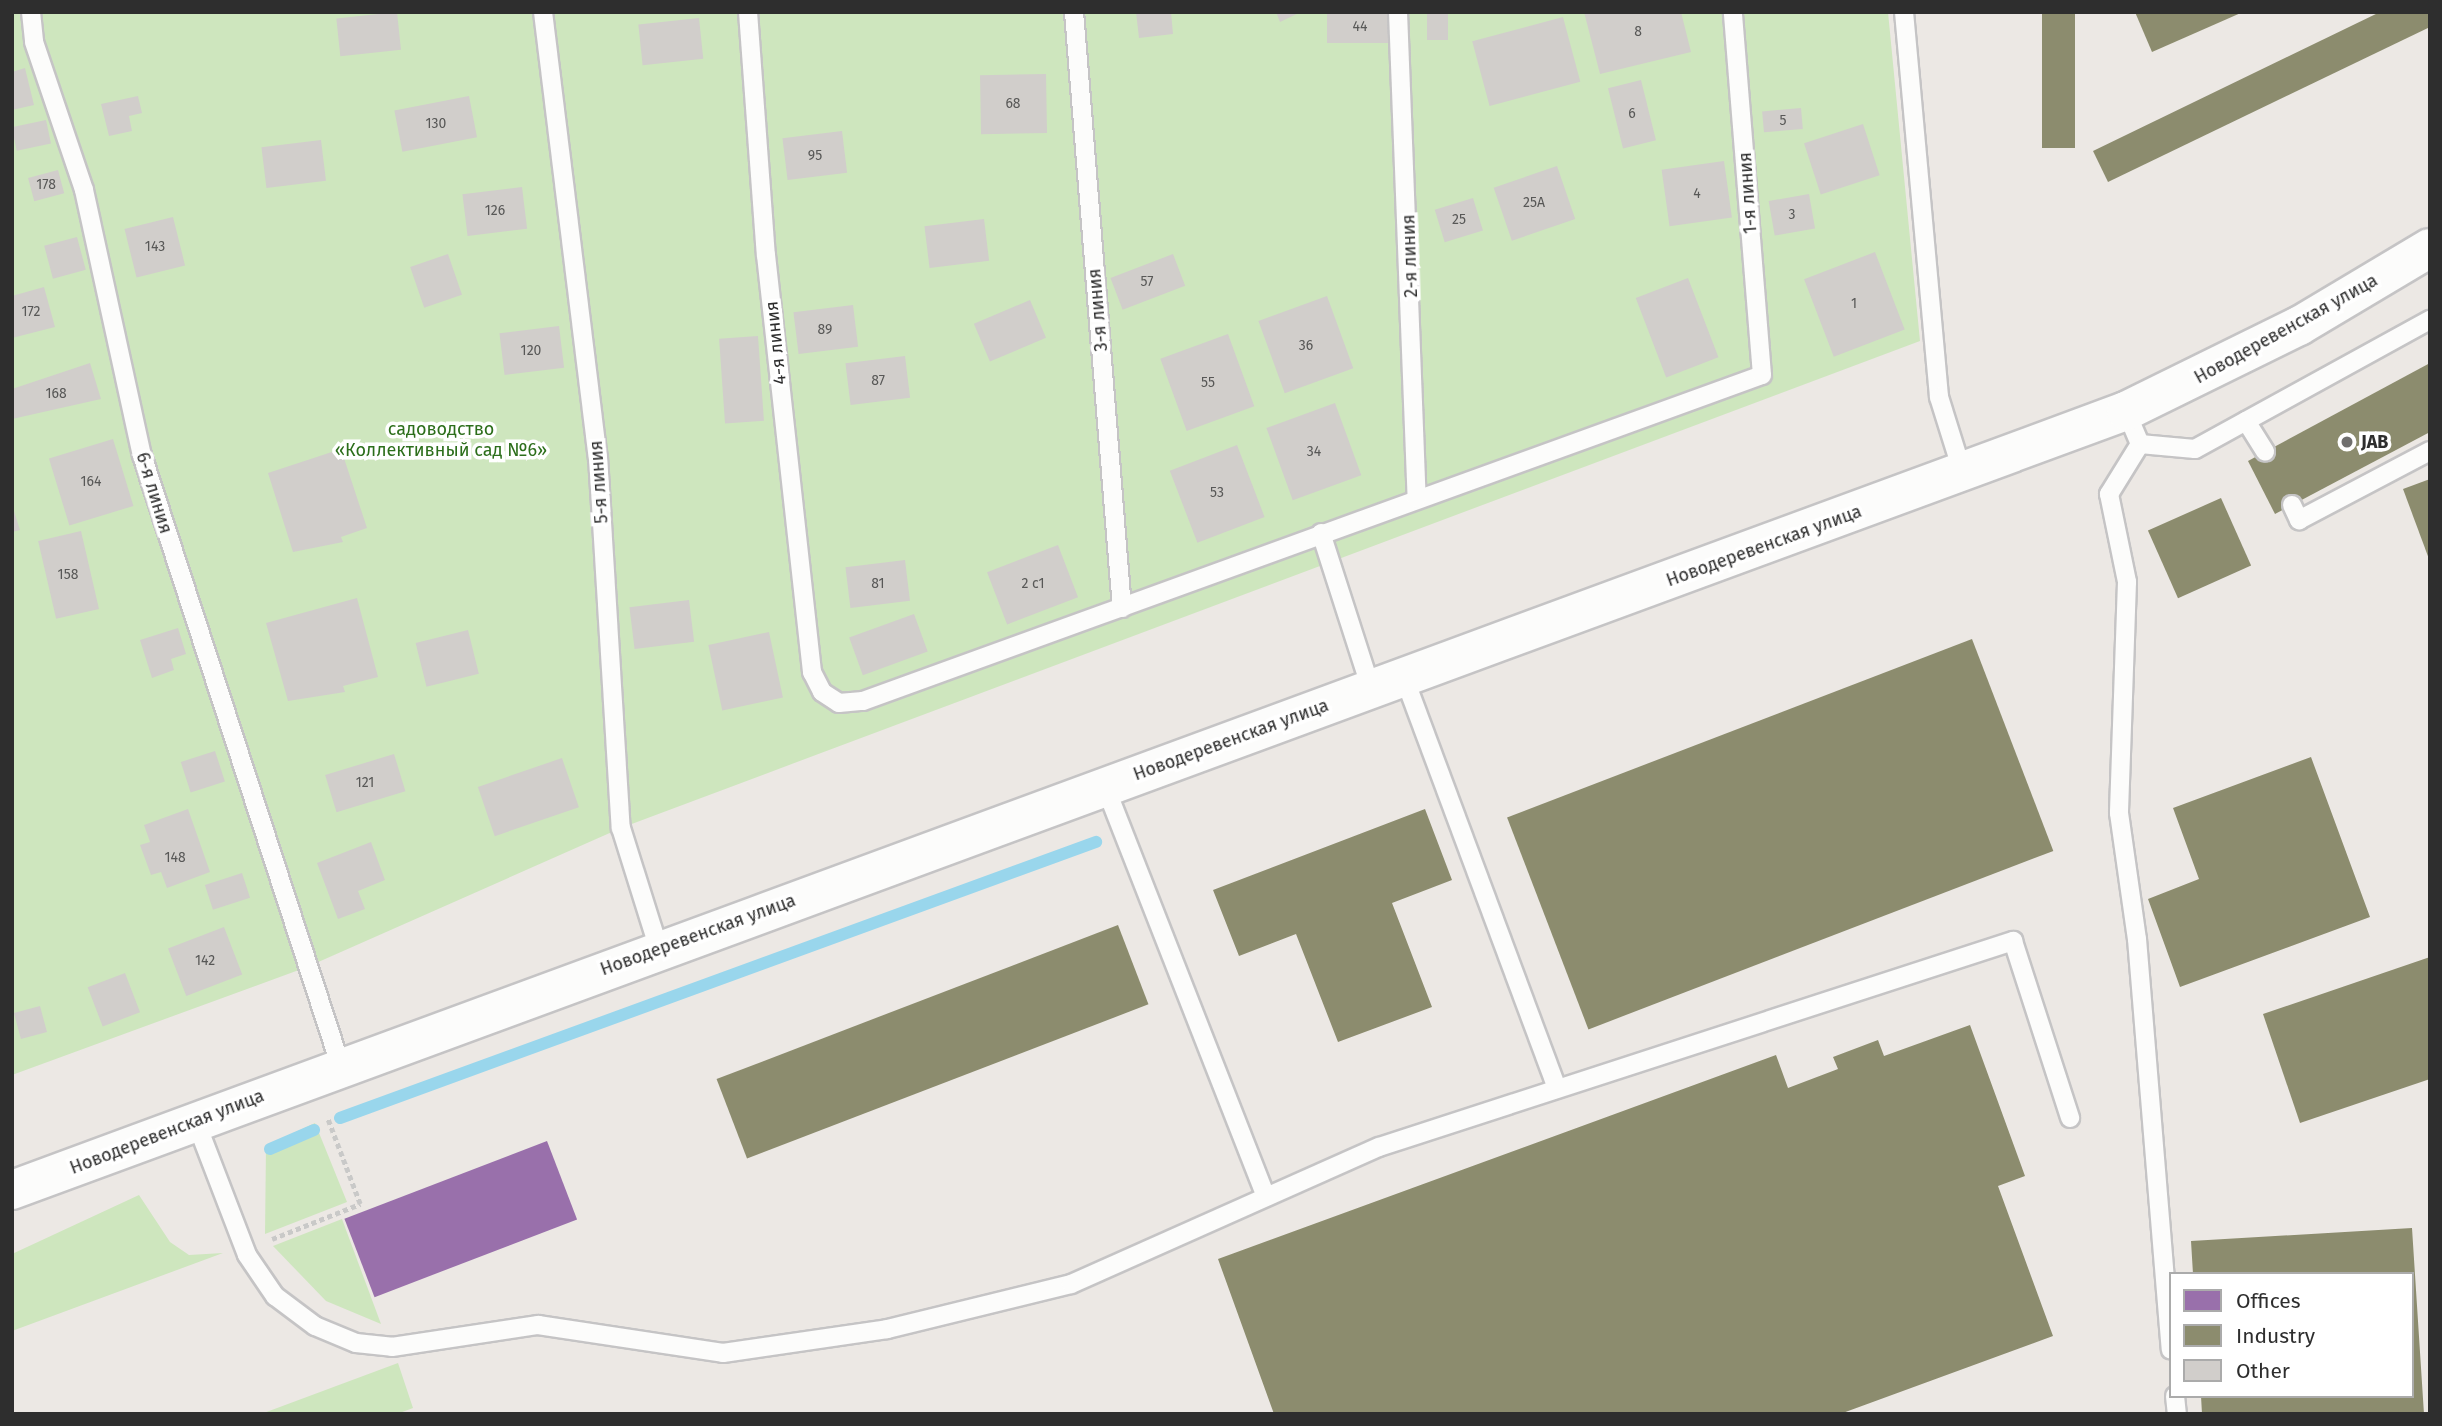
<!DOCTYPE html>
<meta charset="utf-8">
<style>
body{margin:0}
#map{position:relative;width:2442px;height:1426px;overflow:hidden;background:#ece8e4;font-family:"Fira Sans",sans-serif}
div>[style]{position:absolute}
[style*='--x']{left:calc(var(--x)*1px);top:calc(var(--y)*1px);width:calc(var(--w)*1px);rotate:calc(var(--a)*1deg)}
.green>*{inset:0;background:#cee6be}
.offices>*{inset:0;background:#9970ab;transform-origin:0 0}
.industry>*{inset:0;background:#8c8c6e;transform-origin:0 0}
.stream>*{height:12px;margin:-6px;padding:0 6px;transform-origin:6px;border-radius:6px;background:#99d6ec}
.building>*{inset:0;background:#d1cecb;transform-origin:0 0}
.path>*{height:4.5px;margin-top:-2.25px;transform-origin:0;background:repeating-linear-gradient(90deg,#c9c9c8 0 5px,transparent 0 8.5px)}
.roads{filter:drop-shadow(2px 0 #c5c4c5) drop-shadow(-2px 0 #c5c4c5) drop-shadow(0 2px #c5c4c5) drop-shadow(0 -2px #c5c4c5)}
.service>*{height:18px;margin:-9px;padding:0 9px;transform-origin:9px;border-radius:9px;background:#fcfcfb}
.secondary>*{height:38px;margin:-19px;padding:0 19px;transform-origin:19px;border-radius:19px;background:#fcfcfb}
.dots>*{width:19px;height:19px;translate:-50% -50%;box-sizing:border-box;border:4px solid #fff;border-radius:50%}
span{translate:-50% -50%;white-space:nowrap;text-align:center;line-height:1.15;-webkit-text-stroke:7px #fff;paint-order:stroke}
.number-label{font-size:14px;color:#585857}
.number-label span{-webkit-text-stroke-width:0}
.street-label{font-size:18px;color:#2e2e2e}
.park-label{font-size:18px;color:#2c6e1b}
.poi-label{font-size:18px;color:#2e2e2e;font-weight:700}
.left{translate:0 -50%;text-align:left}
.frame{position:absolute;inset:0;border:14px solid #2e2e2e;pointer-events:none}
.legend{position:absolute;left:2169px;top:1272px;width:245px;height:126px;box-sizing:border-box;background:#fff;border:2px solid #ababab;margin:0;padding:9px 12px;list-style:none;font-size:21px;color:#2e2e2e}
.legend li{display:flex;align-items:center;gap:14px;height:35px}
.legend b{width:35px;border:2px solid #ababab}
</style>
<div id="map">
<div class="green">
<div style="clip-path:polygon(12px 12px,1888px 12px,1920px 341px,621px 828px,307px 967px,12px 1075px)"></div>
<div style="clip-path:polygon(315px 1123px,347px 1202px,265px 1234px,266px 1146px)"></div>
<div style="clip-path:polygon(139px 1195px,170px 1242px,189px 1255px,223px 1253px,12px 1331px,12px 1254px)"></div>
<div style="clip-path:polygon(342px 1219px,381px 1324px,326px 1301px,273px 1246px)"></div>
<div style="clip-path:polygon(398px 1363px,413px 1408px,397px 1414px,261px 1414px)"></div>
</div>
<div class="offices">
<div style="left:547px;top:1141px;width:84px;height:217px;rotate:69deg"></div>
</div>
<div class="industry">
<div style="left:2042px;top:12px;width:33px;height:136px"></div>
<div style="clip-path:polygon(2135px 12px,2243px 12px,2152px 52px)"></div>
<div style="clip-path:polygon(2380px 12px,2430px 12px,2430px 27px,2108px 182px,2093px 151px)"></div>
<div style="clip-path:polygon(2430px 363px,2430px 432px,2275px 514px,2248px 461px)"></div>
<div style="clip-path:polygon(2430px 479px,2430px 559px,2429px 559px,2403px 489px)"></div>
<div style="left:2221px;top:498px;width:74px;height:80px;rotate:66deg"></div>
<div style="left:1972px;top:639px;width:227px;height:498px;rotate:69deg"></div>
<div style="clip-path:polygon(2311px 757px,2370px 917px,2180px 987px,2148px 899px,2199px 879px,2173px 808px)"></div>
<div style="clip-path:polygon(1425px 809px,1452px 880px,1392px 903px,1432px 1007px,1338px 1042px,1296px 934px,1239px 956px,1213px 890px)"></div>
<div style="left:1118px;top:925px;width:85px;height:430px;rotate:69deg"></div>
<div style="clip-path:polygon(2430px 957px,2430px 1079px,2300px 1123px,2263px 1014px)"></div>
<div style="clip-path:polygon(1970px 1025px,2025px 1176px,1998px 1186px,2053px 1336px,1840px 1414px,1274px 1414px,1218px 1259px,1776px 1055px,1788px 1088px,1838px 1069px,1833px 1057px,1878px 1040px,1884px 1056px)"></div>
<div style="clip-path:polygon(2412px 1228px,2424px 1414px,2202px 1414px,2201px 1396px,2412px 1396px,2412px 1274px,2193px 1274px,2191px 1241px)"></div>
</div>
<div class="stream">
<div style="--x:340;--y:1118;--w:805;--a:-20.06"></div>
<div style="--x:270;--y:1149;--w:48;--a:-23.4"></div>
</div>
<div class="building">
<div style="left:397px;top:12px;width:38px;height:61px;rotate:84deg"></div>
<div style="clip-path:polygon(1136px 12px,1171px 12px,1173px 34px,1139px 38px)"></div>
<div style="clip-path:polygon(1276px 12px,1301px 12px,1280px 22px)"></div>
<div style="left:1327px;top:12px;width:67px;height:31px"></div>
<div style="left:1427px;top:12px;width:21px;height:28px"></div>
<div style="clip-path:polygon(1584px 12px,1681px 12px,1691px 52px,1600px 74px)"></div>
<div style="left:1563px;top:17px;width:67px;height:94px;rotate:75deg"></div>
<div style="left:699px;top:18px;width:41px;height:61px;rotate:84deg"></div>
<div style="clip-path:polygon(25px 68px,34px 105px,12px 110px,12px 72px)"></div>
<div style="left:1046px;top:74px;width:59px;height:66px;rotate:89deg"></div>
<div style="left:1641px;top:80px;width:62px;height:34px;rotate:76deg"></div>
<div style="clip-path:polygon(138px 96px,142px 113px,129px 116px,132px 131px,109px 136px,101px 104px)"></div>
<div style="left:469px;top:96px;width:42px;height:76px;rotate:79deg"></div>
<div style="left:1801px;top:108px;width:21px;height:39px;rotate:85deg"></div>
<div style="left:46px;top:120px;width:24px;height:35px;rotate:78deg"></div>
<div style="left:1863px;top:124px;width:54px;height:62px;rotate:72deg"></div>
<div style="left:842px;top:131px;width:42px;height:60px;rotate:83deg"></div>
<div style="left:321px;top:140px;width:41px;height:60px;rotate:83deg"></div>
<div style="left:1724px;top:161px;width:57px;height:63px;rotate:82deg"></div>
<div style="left:1557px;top:166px;width:56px;height:67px;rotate:71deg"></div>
<div style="left:58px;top:170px;width:24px;height:31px;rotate:75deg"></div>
<div style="left:522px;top:187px;width:42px;height:60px;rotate:83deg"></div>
<div style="left:1809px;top:194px;width:35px;height:41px;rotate:80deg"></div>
<div style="left:1473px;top:198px;width:34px;height:40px;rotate:73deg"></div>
<div style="left:173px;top:217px;width:50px;height:50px;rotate:76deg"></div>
<div style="left:984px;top:219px;width:42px;height:60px;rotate:83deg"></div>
<div style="left:77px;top:237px;width:34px;height:34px;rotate:75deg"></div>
<div style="left:1875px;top:252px;width:83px;height:76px;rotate:69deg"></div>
<div style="left:448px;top:254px;width:43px;height:40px;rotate:71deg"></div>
<div style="left:1173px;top:254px;width:34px;height:67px;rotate:69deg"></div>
<div style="left:1688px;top:278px;width:85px;height:56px;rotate:69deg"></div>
<div style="clip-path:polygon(44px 287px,55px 327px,12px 338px,12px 296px)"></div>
<div style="left:1327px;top:296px;width:77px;height:73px;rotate:70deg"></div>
<div style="left:1030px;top:300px;width:41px;height:61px;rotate:67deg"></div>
<div style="left:853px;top:305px;width:42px;height:60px;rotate:83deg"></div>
<div style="left:559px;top:326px;width:42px;height:60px;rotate:83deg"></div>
<div style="left:1228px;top:334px;width:77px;height:72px;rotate:70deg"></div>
<div style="left:758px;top:336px;width:85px;height:39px;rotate:86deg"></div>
<div style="left:905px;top:356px;width:42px;height:60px;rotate:83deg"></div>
<div style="clip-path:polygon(90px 363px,101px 399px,12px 419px,12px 389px)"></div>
<div style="left:1335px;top:403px;width:77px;height:73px;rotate:70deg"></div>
<div style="left:113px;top:439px;width:70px;height:67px;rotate:73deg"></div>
<div style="left:1237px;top:445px;width:77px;height:72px;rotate:69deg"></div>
<div style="clip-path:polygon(341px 449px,367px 528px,341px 537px,343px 542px,293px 552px,268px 473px)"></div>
<div style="clip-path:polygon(12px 505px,20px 530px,12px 532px)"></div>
<div style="left:81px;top:531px;width:80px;height:44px;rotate:77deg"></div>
<div style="left:1058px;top:545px;width:56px;height:76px;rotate:69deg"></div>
<div style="left:905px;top:560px;width:41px;height:60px;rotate:83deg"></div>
<div style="clip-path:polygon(357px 598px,378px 677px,343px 686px,345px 692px,288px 701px,266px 623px)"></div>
<div style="left:689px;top:600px;width:42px;height:60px;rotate:83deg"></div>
<div style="left:914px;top:614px;width:40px;height:69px;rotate:70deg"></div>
<div style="clip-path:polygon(178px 628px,186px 654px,171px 659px,174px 670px,152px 678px,140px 640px)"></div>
<div style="left:468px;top:630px;width:45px;height:54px;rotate:76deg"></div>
<div style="left:769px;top:632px;width:67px;height:62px;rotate:78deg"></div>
<div style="left:215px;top:751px;width:32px;height:36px;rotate:72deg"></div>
<div style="left:394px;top:754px;width:39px;height:72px;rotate:73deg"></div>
<div style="left:562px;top:758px;width:52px;height:89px;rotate:71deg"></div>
<div style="clip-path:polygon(188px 809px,210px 872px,167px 888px,161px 872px,151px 875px,140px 845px,150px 842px,144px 825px)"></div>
<div style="clip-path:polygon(371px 842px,385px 880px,358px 891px,365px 909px,338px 919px,317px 863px)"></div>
<div style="left:242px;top:873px;width:26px;height:39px;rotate:72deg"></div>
<div style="left:224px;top:927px;width:51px;height:60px;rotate:69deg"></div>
<div style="left:125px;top:973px;width:42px;height:40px;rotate:69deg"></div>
<div style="left:40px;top:1006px;width:27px;height:27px;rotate:75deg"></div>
</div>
<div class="path">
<div style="--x:272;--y:1239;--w:95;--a:-21.7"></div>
<div style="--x:360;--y:1204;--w:93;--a:-110.8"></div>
</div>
<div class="roads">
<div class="service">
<div style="--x:31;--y:12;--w:30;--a:84"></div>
<div style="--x:34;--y:42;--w:156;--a:71.3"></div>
<div style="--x:84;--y:190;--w:271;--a:77.7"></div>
<div style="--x:142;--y:455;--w:644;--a:71.99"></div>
<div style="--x:543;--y:12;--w:448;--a:83"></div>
<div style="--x:598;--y:457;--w:372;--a:86.5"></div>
<div style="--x:621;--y:828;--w:127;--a:72.6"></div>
<div style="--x:748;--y:12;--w:244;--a:85.8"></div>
<div style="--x:766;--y:255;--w:420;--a:83.7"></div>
<div style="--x:812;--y:672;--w:22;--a:63"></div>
<div style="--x:822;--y:692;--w:20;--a:33"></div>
<div style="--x:839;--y:703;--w:24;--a:-5"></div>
<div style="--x:863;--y:701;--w:956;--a:-19.93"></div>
<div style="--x:1762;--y:375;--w:364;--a:-94.6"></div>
<div style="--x:1074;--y:12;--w:598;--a:85.4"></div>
<div style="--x:1398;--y:12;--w:487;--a:87.8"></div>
<div style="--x:1904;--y:12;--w:387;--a:84.8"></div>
<div style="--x:1939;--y:397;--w:81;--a:72.7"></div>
<div style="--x:2126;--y:411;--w:36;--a:67"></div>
<div style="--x:2140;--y:444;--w:55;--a:5.2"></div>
<div style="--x:2195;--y:449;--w:268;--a:-28.8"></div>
<div style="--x:2246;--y:421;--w:36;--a:58"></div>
<div style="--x:2140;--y:444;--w:59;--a:121.8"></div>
<div style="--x:2109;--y:494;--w:90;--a:78.4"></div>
<div style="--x:2127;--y:582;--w:231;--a:92"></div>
<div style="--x:2119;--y:813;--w:127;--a:81.9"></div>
<div style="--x:2137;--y:939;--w:412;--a:85.3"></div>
<div style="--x:2292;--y:505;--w:17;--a:65"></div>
<div style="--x:2299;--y:520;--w:148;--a:-27.8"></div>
<div style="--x:1321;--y:533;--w:164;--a:72.2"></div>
<div style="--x:1404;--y:677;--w:439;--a:69.6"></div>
<div style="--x:1105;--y:786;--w:441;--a:68.6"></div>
<div style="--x:196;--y:1122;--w:142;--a:69"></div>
<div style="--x:247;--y:1255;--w:50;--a:55.7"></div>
<div style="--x:275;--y:1296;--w:50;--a:36.9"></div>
<div style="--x:315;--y:1326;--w:44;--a:22.5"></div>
<div style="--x:356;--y:1343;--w:36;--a:6"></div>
<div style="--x:392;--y:1347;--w:148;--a:-8.6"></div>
<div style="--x:538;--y:1325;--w:187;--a:8.6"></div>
<div style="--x:723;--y:1353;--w:166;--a:-8.3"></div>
<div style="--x:887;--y:1329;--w:189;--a:-13.7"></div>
<div style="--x:1071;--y:1284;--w:337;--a:-24"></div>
<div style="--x:1379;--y:1147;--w:667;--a:-18"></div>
<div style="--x:2013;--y:941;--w:186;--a:72.1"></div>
<div style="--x:2175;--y:1396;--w:18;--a:84"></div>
</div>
<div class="secondary">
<div style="--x:12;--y:1190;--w:2253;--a:-20.23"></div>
<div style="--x:2126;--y:411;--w:193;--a:-26.2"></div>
<div style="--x:2299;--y:326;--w:152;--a:-30.8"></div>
</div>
</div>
<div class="dots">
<div style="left:2347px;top:442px;background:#706f6e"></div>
</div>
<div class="number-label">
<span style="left:1360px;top:27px">44</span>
<span style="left:1638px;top:32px">8</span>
<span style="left:1013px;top:104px">68</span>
<span style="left:1632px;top:114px">6</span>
<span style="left:1783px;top:121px">5</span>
<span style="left:436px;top:124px">130</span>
<span style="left:815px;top:156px">95</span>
<span style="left:46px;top:185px">178</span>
<span style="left:1697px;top:194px">4</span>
<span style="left:1534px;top:203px">25А</span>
<span style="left:495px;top:211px">126</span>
<span style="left:1792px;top:215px">3</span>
<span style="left:1459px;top:220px">25</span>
<span style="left:155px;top:247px">143</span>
<span style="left:1147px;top:282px">57</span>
<span style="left:1854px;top:304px">1</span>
<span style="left:31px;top:312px">172</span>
<span style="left:825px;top:330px">89</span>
<span style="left:1306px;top:346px">36</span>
<span style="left:531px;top:351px">120</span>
<span style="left:878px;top:381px">87</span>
<span style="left:1208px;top:383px">55</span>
<span style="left:56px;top:394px">168</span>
<span style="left:1314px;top:452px">34</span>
<span style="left:91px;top:482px">164</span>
<span style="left:1217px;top:493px">53</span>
<span style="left:68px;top:575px">158</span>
<span style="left:878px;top:584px">81</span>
<span style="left:1033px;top:584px">2 с1</span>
<span style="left:365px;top:783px">121</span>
<span style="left:175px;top:858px">148</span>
<span style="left:205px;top:961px">142</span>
</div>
<div class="street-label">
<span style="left:1748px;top:193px;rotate:-94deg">1-я линия</span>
<span style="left:1410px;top:256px;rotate:-92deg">2-я линия</span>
<span style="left:1098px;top:310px;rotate:-95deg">3-я линия</span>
<span style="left:2286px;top:329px;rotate:-29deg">Новодеревенская улица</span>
<span style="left:776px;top:343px;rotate:-96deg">4-я линия</span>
<span style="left:599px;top:482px;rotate:-94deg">5-я линия</span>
<span style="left:154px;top:493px;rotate:73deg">6-я линия</span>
<span style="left:1764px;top:546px;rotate:-20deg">Новодеревенская улица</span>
<span style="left:1231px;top:740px;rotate:-20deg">Новодеревенская улица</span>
<span style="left:698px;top:935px;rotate:-20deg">Новодеревенская улица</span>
<span style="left:167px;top:1132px;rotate:-21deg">Новодеревенская улица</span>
</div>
<div class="park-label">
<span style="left:441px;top:440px">садоводство<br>«Коллективный сад №6»</span>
</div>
<div class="poi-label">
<span class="left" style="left:2361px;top:442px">JAB</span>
</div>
<div class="frame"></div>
<ul class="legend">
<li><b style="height:19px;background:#9970ab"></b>Offices</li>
<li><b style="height:19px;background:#8c8c6e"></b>Industry</li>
<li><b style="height:19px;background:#d1cecb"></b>Other</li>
</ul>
</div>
